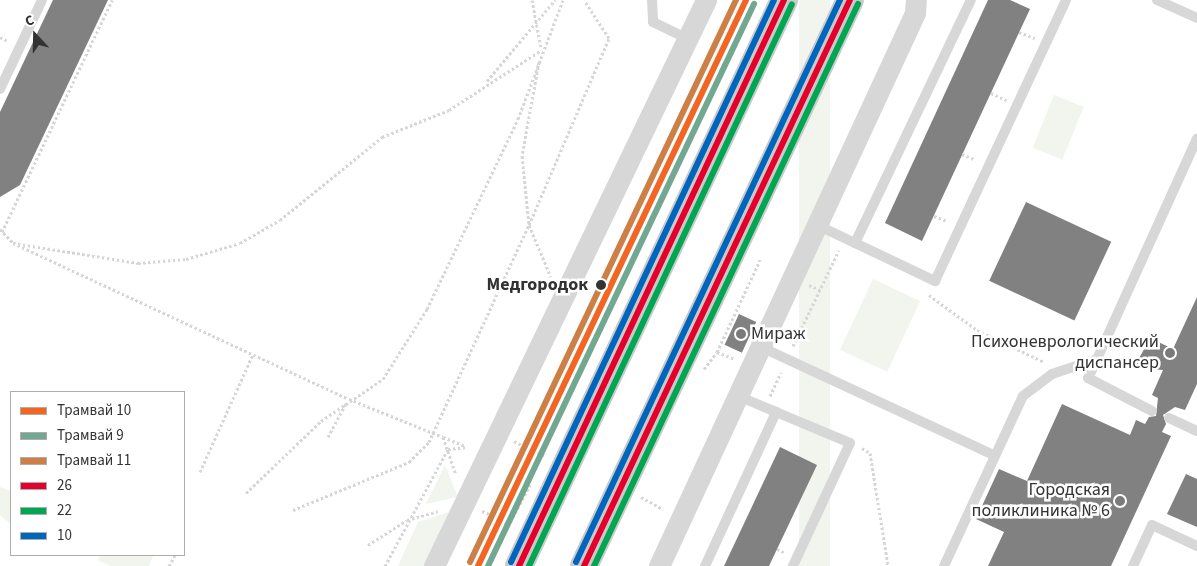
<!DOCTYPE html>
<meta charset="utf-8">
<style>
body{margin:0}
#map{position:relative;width:1197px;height:566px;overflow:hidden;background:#fff;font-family:"Source Sans 3",sans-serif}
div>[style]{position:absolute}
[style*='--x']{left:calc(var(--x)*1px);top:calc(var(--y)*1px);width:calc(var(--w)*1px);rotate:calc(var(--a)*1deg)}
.green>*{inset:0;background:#f1f5ed;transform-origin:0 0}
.building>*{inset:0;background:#818181;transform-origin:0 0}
.path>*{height:3px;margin-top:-1.5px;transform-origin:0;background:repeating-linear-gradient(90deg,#d6d6d6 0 2.5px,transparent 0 5px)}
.lane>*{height:10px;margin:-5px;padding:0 5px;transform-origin:5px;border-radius:5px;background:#d7d7d7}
.street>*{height:21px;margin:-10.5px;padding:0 10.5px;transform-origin:10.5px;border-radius:10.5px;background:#d7d7d7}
.primary>*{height:28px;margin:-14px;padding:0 14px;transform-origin:14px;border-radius:14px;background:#cacaca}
.bus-1>*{height:6px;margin:-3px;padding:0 3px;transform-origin:3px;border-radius:3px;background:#e4002b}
.bus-2>*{height:6px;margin:-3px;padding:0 3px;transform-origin:3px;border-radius:3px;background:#00a651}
.bus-3>*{height:6px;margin:-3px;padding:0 3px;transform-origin:3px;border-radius:3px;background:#0065bd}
.tram-1>*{height:6px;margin:-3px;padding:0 3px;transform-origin:3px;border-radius:3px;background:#f26522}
.tram-2>*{height:6px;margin:-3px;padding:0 3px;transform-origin:3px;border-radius:3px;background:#72a891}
.tram-3>*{height:6px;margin:-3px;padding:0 3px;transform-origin:3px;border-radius:3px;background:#ce7f46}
.dots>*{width:14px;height:14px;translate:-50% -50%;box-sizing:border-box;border:2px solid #fff;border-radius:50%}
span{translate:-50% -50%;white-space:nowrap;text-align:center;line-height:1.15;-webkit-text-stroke:5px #fff;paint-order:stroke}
.stop-label{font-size:18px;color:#333;font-weight:700}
.right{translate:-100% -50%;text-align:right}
.poi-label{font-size:18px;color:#333}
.left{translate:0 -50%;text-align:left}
.legend{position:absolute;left:10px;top:391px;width:175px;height:165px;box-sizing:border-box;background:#fff;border:1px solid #adadad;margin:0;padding:6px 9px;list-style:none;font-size:15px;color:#333}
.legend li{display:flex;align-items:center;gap:10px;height:25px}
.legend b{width:25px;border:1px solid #adadad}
.north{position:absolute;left:10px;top:10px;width:50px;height:50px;-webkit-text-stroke:4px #fff;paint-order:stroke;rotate:339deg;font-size:14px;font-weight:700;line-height:20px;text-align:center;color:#333}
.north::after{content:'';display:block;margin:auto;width:18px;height:22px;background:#333;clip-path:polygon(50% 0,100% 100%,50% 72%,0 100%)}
</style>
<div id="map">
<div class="green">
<div style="left:799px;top:0;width:31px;height:625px"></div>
<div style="left:1054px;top:95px;width:32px;height:57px;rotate:22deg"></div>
<div style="left:873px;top:279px;width:52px;height:78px;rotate:25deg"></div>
<div style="clip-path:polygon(445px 465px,458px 497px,426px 504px)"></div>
<div style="clip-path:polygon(0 487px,11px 491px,11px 525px,0 515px)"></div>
<div style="clip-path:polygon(449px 512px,424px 566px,398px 566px,418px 522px)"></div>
<div style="clip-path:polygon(100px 555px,153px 555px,153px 556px,149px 566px,110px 566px,98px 560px)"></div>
</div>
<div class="building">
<div style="clip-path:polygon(53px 0,108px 0,20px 185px,0 197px,0 112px)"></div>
<div style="clip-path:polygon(988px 0,1010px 0,1030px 9px,922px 241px,885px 223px)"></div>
<div style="left:1026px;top:202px;width:94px;height:87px;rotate:25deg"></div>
<div style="clip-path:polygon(1197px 297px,1197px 384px,1185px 410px,1175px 407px,1163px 415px,1166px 424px,1162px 432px,1171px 436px,1111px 566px,988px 566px,1004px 532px,976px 519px,999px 469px,1027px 481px,1062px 404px,1130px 435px,1136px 420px,1145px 424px,1149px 417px,1156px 416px,1158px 398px,1152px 395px,1163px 370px,1134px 368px,1150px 338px,1173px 349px)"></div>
<div style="left:739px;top:314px;width:19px;height:34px;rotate:25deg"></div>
<div style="clip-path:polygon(780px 447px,817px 465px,769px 566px,724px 566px)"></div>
<div style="clip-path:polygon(1186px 474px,1197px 479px,1197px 527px,1167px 514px)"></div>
</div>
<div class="path">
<div style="--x:532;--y:0;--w:49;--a:79.4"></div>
<div style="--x:1019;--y:32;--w:17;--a:21"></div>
<div style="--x:0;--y:37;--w:9;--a:27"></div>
<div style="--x:539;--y:62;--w:96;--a:100.3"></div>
<div style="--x:522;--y:156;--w:69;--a:84.2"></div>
<div style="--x:529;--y:225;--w:56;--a:67.1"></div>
<div style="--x:487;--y:81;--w:106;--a:-50"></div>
<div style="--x:991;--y:93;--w:17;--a:25"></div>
<div style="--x:962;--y:154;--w:15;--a:23"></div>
<div style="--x:934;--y:216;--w:14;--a:21"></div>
<div style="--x:0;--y:229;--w:19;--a:47"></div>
<div style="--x:13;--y:243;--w:370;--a:24.9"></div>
<div style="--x:349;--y:399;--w:101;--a:22"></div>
<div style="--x:443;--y:437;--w:39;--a:71"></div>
<div style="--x:2;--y:232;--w:257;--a:-64.6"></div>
<div style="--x:13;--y:243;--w:127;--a:9.1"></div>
<div style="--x:138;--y:263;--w:48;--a:-4.8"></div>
<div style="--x:186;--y:259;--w:56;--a:-16.5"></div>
<div style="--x:240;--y:243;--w:46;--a:-29.9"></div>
<div style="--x:280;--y:220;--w:132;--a:-39.1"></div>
<div style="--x:382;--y:137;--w:72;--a:-21.9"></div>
<div style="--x:449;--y:110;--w:108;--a:-33"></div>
<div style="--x:809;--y:285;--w:12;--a:24"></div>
<div style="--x:929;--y:295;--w:59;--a:36.1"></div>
<div style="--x:977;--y:330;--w:74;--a:25.5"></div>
<div style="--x:793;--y:346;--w:106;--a:-64.4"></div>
<div style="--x:717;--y:352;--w:19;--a:21"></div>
<div style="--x:704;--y:369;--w:21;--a:-53"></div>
<div style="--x:717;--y:352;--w:102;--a:-64.9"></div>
<div style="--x:770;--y:396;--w:26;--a:-65"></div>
<div style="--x:328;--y:437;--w:38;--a:-62"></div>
<div style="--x:443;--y:437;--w:24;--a:22"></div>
<div style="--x:514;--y:441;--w:9;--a:27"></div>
<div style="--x:862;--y:448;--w:9;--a:32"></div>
<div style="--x:870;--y:453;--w:114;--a:80.9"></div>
<div style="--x:533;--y:450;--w:14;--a:25"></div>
<div style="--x:200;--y:472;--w:129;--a:-65.8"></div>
<div style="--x:246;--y:493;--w:104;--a:-43.8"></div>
<div style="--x:321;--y:421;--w:75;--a:-34.1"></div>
<div style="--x:383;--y:379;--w:83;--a:-57.8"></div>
<div style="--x:427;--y:309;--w:211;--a:-64.4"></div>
<div style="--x:518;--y:119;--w:127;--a:-69.3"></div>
<div style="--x:641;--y:497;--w:25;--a:29"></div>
<div style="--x:293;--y:510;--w:126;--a:-22.5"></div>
<div style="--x:409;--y:462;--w:28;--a:-45"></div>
<div style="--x:429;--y:442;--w:239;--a:-65.3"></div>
<div style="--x:529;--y:225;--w:203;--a:-66.8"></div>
<div style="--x:609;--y:38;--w:45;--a:-123.3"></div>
<div style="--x:482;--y:511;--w:8;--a:23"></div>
<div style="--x:500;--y:520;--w:9;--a:27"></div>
<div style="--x:368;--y:545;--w:46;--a:-32.7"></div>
<div style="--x:407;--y:520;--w:32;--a:-16"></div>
<div style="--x:777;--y:549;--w:10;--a:24"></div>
<div style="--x:169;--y:566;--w:13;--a:-61"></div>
<div style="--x:385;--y:566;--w:133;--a:-61.7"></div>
<div style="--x:448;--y:449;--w:19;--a:-6"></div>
<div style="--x:487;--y:566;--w:92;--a:-62"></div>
</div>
<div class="lane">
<div style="--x:652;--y:0;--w:22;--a:87"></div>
<div style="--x:653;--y:22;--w:39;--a:26"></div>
<div style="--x:1157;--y:0;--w:44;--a:24.2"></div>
<div style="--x:0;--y:89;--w:98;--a:-64.7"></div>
<div style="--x:817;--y:225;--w:42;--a:25.3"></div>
<div style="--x:855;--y:243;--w:269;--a:-64.5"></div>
<div style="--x:855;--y:243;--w:89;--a:25.4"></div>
<div style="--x:935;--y:281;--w:310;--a:-65"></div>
<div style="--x:761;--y:347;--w:257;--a:24.9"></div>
<div style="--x:1097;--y:359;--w:21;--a:115"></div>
<div style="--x:1088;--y:378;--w:72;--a:27.3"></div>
<div style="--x:738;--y:396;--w:41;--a:22.8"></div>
<div style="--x:1169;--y:418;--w:31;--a:25"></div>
<div style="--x:705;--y:566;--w:170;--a:-65.2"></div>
<div style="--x:776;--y:412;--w:80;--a:22.7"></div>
<div style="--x:850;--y:443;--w:136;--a:114.9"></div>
<div style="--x:944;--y:566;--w:187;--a:-65.1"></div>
<div style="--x:1023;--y:396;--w:36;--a:-37"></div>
<div style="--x:1052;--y:374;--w:47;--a:-18.4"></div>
<div style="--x:1097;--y:359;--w:242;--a:-65.6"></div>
<div style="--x:1133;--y:566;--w:45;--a:-65.1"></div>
<div style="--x:1152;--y:525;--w:50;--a:25"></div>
</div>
<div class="street">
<div style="--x:434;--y:566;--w:628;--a:-64.33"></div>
<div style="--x:659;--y:566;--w:609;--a:-65.16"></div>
<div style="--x:915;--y:13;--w:13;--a:-86"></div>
</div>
<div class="primary">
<div style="--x:519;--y:566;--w:625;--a:-64.91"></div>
<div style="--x:584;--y:566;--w:625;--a:-64.83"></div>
</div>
<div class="bus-1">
<div style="--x:519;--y:566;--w:625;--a:-64.91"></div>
<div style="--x:584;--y:566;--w:625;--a:-64.83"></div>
</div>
<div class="bus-2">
<div style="--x:529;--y:566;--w:620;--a:-64.92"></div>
<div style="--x:594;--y:566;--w:621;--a:-64.84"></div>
</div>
<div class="bus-3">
<div style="--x:511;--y:562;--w:620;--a:-64.92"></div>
<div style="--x:576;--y:562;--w:621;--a:-64.84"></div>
</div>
<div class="tram-1">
<div style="--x:478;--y:566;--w:626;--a:-64.66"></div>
</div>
<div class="tram-2">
<div style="--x:488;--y:566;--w:622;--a:-64.67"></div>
</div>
<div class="tram-3">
<div style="--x:470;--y:562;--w:622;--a:-64.67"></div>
</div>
<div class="dots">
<div style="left:601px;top:285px;background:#333"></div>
<div style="left:741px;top:334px;background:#7a7a7a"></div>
<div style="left:1170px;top:353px;background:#7a7a7a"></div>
<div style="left:1120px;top:501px;background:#7a7a7a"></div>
</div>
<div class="stop-label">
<span class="right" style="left:588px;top:285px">Медгородок</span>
</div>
<div class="poi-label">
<span class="left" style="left:751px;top:334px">Мираж</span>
<span class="right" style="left:1159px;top:353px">Психоневрологический<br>диспансер</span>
<span class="right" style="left:1110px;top:501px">Городская<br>поликлиника № 6</span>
</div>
<ul class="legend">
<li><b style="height:6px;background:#f26522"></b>Трамвай 10</li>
<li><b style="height:6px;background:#72a891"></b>Трамвай 9</li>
<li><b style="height:6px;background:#ce7f46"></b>Трамвай 11</li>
<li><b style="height:6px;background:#e4002b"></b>26</li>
<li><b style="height:6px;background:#00a651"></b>22</li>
<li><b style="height:6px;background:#0065bd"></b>10</li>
</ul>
<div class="north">С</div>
</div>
